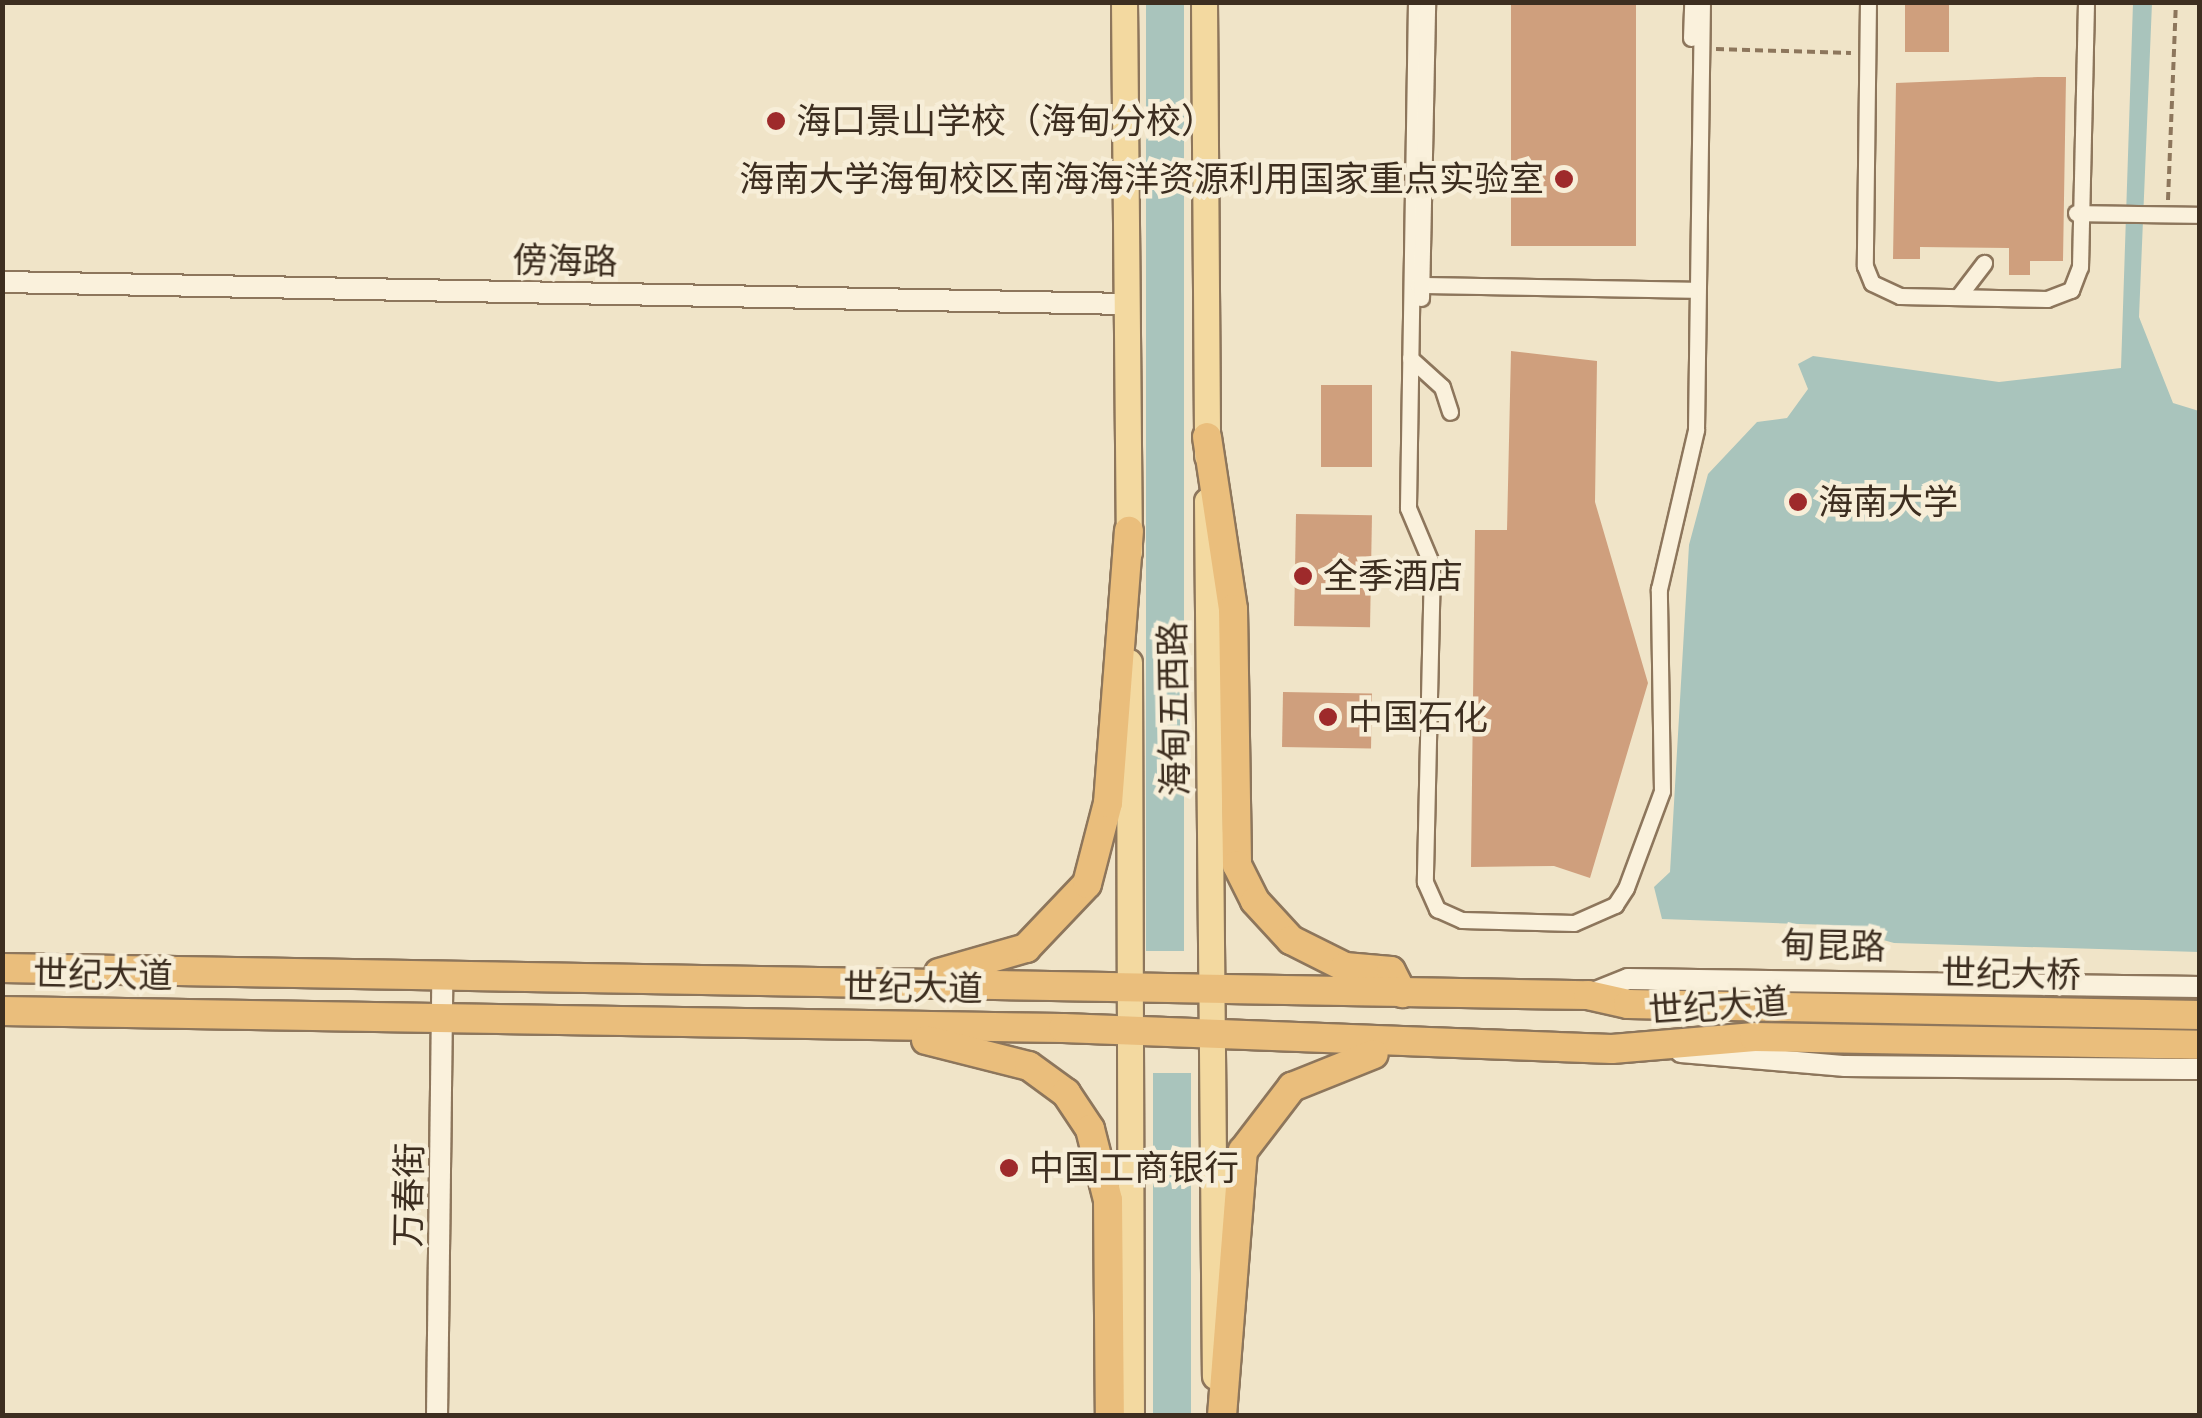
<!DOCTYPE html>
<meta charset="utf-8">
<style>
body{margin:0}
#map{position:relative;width:2202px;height:1418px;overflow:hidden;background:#f0e4c8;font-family:"Zilla Slab","Noto Sans SC",serif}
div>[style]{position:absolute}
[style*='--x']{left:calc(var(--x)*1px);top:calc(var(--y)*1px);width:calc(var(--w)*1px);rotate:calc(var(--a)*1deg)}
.water>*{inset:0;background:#a9c4bc;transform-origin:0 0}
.building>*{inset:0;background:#cf9f7d;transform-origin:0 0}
.path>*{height:4px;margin-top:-2px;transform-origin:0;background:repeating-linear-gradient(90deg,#8d765c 0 8px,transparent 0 13px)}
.roads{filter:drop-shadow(2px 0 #8d765c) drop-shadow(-2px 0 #8d765c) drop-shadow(0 2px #8d765c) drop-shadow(0 -2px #8d765c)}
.minor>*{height:15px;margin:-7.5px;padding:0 7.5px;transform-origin:7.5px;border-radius:7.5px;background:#faf1dc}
.tertiary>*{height:20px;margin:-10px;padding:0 10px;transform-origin:10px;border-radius:10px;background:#faf1dc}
.primary>*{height:25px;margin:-12.5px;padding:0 12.5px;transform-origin:12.5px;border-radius:12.5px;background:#f3d9a0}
.trunk>*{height:28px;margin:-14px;padding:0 14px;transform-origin:14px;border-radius:14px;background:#eabe7c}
.dots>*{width:28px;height:28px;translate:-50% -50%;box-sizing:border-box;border:5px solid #f7eed8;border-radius:50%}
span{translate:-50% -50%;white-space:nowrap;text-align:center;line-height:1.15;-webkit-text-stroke:9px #f7eed8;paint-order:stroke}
.poi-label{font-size:35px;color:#3d2e20}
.left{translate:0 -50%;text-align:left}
.right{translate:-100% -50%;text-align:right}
.street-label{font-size:35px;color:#3d2e20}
.frame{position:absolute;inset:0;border:5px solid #3d2e20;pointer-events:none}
</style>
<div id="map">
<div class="water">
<div style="left:1146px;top:3px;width:38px;height:948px"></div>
<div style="clip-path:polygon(2133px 3px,2152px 3px,2139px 317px,2173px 403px,2199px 411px,2199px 952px,1894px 943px,1830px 925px,1662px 919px,1654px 887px,1670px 872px,1689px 545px,1708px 474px,1757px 422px,1787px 418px,1808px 389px,1798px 364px,1813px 356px,1999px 382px,2121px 368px)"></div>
<div style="left:1191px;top:1073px;width:342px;height:38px;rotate:90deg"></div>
</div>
<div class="building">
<div style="left:1511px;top:2px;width:125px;height:244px"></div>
<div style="left:1905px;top:2px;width:44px;height:50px"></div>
<div style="clip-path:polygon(2038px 77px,2066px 77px,2063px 261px,2030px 261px,2030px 275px,2009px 275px,2009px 248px,1920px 247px,1920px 259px,1893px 259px,1896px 83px)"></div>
<div style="clip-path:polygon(1511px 351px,1597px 361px,1595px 502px,1648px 683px,1590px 878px,1554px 866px,1471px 867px,1475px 530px,1507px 530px)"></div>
<div style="left:1321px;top:385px;width:51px;height:82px"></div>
<div style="left:1296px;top:514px;width:76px;height:112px;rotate:1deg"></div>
<div style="left:1283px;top:692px;width:89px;height:55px;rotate:1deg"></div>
</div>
<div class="path">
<div style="--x:1716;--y:49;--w:135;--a:1.7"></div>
<div style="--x:2168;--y:200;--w:198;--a:-87.7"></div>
</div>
<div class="roads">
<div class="minor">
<div style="--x:1416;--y:2;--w:506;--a:90.91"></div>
<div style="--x:1408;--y:508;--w:62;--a:67.2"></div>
<div style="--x:1432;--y:565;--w:317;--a:91.3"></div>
<div style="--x:1425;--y:882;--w:30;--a:66"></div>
<div style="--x:1437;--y:909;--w:27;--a:24"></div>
<div style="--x:1462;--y:920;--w:112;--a:1.5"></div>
<div style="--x:1574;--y:923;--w:45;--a:-23.7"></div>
<div style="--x:1615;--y:905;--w:20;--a:-57"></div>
<div style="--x:1626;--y:888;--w:103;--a:-69.6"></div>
<div style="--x:1662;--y:791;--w:202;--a:-90.9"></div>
<div style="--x:1659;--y:589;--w:163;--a:-76.9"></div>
<div style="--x:1696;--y:430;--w:428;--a:-89.2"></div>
<div style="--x:1868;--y:2;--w:264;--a:90.7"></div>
<div style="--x:1865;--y:266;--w:18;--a:68"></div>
<div style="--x:1872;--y:283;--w:31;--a:25"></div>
<div style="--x:1900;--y:296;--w:147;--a:1.2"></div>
<div style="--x:2047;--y:299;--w:26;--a:-21"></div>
<div style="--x:2071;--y:290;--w:25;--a:-69"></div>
<div style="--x:2080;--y:267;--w:265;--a:-88.7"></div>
<div style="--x:1691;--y:38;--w:36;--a:-88"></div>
<div style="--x:2076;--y:213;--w:124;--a:0.9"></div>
<div style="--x:1418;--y:285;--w:279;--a:1"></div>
<div style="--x:1958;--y:297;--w:43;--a:-52.6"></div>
<div style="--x:1421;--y:298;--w:296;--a:-88.8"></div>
<div style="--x:1410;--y:358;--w:43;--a:42.2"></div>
<div style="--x:1442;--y:387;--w:26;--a:72"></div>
</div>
<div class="tertiary">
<div style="--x:2;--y:282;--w:1124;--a:1.12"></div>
<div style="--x:1588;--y:995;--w:43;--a:-21.8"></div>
<div style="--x:1628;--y:979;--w:572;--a:0.8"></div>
<div style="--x:1681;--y:1052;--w:165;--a:4.9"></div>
<div style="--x:1845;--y:1066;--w:355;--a:0.5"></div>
<div style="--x:437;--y:1416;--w:440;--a:-89.3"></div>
</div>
<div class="primary">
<div style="--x:1124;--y:2;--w:550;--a:89.48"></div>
<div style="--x:1204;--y:2;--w:454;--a:89.6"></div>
<div style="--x:1207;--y:501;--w:875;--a:89.48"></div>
<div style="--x:1129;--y:662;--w:754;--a:89.85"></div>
</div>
<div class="trunk">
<div style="--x:1207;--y:437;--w:174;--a:81.4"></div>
<div style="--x:1233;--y:609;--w:256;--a:89.1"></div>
<div style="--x:1237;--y:865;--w:40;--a:63.4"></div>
<div style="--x:1255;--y:901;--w:53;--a:47.3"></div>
<div style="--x:1291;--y:940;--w:60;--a:26.6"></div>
<div style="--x:1345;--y:967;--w:46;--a:5"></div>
<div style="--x:1391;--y:971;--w:25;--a:63"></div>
<div style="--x:2;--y:968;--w:1586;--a:0.98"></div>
<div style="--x:1588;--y:995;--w:41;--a:12.7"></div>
<div style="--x:1628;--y:1004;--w:572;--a:1.1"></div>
<div style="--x:939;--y:973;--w:91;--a:-16"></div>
<div style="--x:1026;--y:948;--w:88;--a:-46.4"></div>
<div style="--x:1087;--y:884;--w:84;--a:-75.5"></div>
<div style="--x:1108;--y:803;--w:273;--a:-85.6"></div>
<div style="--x:2;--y:1011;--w:1061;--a:0.92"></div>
<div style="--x:1063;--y:1028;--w:549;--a:2.19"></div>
<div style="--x:1612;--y:1049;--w:143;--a:-4.8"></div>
<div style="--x:1754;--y:1037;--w:446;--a:1"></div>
<div style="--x:926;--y:1040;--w:106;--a:14.2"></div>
<div style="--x:1029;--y:1066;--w:46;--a:36.1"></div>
<div style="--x:1066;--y:1093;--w:43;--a:56.3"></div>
<div style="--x:1090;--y:1129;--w:73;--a:75.8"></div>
<div style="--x:1108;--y:1200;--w:216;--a:89.5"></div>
<div style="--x:1222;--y:1416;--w:266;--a:-85.5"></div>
<div style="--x:1243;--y:1151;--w:81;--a:-52.6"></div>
<div style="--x:1292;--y:1087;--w:88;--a:-21.9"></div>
</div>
</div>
<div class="dots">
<div style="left:776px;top:121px;background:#9e2a2b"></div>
<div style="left:1564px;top:179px;background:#9e2a2b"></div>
<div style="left:1798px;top:502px;background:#9e2a2b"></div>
<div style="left:1303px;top:576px;background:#9e2a2b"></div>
<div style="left:1328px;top:717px;background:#9e2a2b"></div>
<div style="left:1009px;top:1168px;background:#9e2a2b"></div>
</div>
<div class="poi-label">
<span class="left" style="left:796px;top:121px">海口景山学校（海甸分校）</span>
<span class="right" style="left:1544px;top:179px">海南大学海甸校区南海海洋资源利用国家重点实验室</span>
<span class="left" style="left:1818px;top:502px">海南大学</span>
<span class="left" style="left:1323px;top:576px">全季酒店</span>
<span class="left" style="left:1348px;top:717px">中国石化</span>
<span class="left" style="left:1029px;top:1168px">中国工商银行</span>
</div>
<div class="street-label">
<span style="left:565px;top:261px;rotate:1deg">傍海路</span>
<span style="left:1174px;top:709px;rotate:-91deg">海甸五西路</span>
<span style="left:1833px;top:946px;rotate:1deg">甸昆路</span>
<span style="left:2011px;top:974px;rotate:1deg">世纪大桥</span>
<span style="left:103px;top:975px;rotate:1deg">世纪大道</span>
<span style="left:913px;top:988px;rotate:1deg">世纪大道</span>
<span style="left:1718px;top:1006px;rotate:-4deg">世纪大道</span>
<span style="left:409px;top:1195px;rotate:-89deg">万春街</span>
</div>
<div class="frame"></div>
</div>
